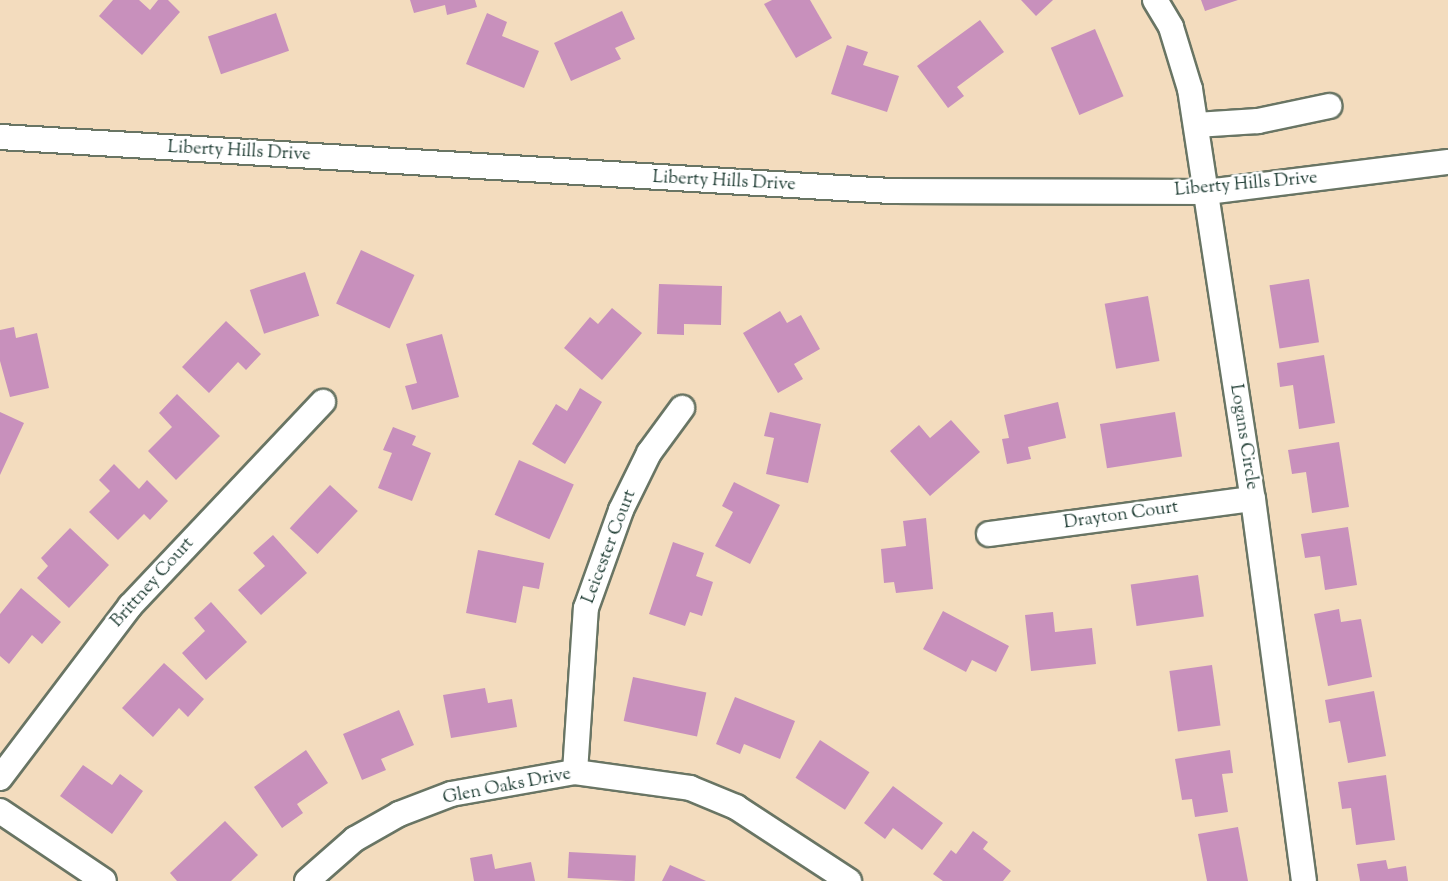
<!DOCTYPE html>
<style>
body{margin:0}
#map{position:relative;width:1448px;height:881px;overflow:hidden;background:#f3dcbe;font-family:"Sorts Mill Goudy",serif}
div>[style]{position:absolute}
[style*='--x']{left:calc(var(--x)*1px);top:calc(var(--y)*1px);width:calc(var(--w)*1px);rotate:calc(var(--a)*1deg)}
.building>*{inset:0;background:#c890bc;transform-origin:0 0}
.roads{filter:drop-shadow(2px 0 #697564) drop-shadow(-2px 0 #697564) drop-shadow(0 2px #697564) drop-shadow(0 -2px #697564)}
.minor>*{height:24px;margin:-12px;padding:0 12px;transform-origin:12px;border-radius:12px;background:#fff}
span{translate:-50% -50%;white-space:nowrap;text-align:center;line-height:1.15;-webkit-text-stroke:5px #fff;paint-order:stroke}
.street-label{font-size:18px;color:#1f3d34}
</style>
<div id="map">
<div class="building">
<div style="clip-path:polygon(113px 0,139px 0,150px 10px,158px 0,168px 0,180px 12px,142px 55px,99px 16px)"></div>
<div style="clip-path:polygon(410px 0,475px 0,477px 7px,447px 15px,445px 5px,414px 13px)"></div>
<div style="clip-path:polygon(772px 0,810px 0,832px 38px,796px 58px,764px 4px)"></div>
<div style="clip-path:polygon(1021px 0,1053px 0,1036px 16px)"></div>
<div style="clip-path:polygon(1201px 0,1238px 0,1205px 11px)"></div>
<div style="clip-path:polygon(622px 11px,635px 39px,615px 48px,621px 59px,571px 81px,554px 43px)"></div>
<div style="left:276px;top:13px;width:40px;height:72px;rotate:71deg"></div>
<div style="clip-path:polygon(487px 13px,507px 22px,502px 36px,539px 51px,524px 88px,466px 64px)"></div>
<div style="clip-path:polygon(980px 20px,1004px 52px,957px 87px,964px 96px,948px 108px,917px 66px)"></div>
<div style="left:1095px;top:29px;width:73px;height:48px;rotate:67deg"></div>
<div style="clip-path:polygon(847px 45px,868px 52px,863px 65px,899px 76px,887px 112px,831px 94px)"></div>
<div style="left:361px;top:250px;width:59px;height:59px;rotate:25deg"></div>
<div style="left:305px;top:272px;width:46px;height:58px;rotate:72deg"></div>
<div style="left:1309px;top:279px;width:64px;height:40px;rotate:81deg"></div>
<div style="clip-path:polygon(659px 284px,722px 286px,721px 325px,684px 324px,684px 335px,657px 334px)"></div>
<div style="left:1148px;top:296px;width:66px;height:44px;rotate:80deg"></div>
<div style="clip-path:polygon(612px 308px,642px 333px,602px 380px,564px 348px,590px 317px,598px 324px)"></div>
<div style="clip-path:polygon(780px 311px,787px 323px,801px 315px,820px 349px,794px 364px,803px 379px,778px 393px,743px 333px)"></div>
<div style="clip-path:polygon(226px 321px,261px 354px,246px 370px,238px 362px,209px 393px,182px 367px)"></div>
<div style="clip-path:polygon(14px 327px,16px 338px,37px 333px,49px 388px,10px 397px,0 361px,0 330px)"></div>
<div style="clip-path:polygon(442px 334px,459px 397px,412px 410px,405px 386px,417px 383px,406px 344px)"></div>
<div style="clip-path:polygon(1324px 355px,1335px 423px,1299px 429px,1293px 385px,1280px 387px,1277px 363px)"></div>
<div style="clip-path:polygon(580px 388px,602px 402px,565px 464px,532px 444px,556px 404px,567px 411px)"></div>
<div style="clip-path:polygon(177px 394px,220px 436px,176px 480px,148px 451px,172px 427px,159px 413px)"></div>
<div style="clip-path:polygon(1058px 402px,1066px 438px,1028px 447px,1031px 459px,1007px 464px,1002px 439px,1009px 438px,1004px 415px)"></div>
<div style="clip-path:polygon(0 412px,24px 423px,0 475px)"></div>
<div style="clip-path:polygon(770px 412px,821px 424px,808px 483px,766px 474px,774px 438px,764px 436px)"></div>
<div style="left:1175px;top:412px;width:45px;height:76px;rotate:81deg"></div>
<div style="clip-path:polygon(951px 420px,980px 452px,930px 496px,890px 451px,919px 425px,930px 438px)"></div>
<div style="clip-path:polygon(393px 427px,416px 436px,412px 445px,431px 453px,412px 501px,378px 488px,392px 453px,383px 450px)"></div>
<div style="clip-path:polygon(1339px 442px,1349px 507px,1312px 513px,1306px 472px,1292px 474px,1288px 450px)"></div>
<div style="left:519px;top:460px;width:60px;height:60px;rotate:24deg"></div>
<div style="clip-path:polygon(114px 464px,139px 489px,147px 480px,168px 501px,150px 520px,144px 514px,118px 540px,89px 512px,110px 491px,99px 480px)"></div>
<div style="clip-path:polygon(734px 482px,780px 505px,750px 564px,715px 546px,733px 512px,722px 506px)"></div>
<div style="left:330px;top:485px;width:38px;height:59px;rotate:43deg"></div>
<div style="clip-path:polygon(926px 518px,933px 589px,896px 593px,894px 582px,884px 583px,881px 549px,906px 546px,903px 521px)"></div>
<div style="clip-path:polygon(1348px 527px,1357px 585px,1325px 590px,1320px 556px,1305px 558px,1301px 534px)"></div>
<div style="clip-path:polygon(70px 528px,109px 565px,69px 608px,37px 578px,48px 566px,41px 558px)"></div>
<div style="clip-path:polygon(273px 535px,307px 573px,261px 615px,238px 590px,265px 566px,253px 553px)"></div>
<div style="clip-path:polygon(673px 542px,704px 553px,696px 576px,713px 582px,702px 616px,690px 612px,685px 626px,649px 614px)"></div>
<div style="clip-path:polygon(478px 550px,544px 563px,539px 589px,523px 586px,516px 623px,466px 613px)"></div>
<div style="left:1198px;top:575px;width:42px;height:68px;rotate:82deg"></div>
<div style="clip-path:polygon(21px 588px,61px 622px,42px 644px,32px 635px,9px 664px,0 656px,0 614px)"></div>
<div style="clip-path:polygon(211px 602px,247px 642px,206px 680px,182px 653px,205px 631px,194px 618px)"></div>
<div style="clip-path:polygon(1339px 609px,1341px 622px,1361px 619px,1372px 677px,1328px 686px,1314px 614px)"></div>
<div style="clip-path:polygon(943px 611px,1009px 646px,996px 672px,972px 660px,966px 672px,923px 649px)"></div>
<div style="clip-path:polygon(1053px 612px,1055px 632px,1092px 628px,1096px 664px,1031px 671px,1025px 615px)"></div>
<div style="clip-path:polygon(164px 663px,204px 699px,188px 717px,179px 708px,153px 737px,122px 708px)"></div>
<div style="left:1212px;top:665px;width:61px;height:43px;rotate:82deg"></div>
<div style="left:633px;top:677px;width:75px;height:45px;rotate:12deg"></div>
<div style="clip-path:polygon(485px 688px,488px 703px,512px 699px,517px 727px,451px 738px,443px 695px)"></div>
<div style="clip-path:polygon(1374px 691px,1386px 756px,1348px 763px,1340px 721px,1329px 723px,1325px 700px)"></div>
<div style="clip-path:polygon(735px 697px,795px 721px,780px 759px,744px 744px,740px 754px,716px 744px)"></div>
<div style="clip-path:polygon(399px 710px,414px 745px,381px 759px,386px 770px,362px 780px,343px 734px)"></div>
<div style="left:820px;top:740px;width:59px;height:45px;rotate:33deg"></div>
<div style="clip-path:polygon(306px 750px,328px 783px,297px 804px,303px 813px,282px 828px,254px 787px)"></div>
<div style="clip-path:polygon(1230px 750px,1233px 773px,1222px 774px,1228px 812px,1195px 817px,1192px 799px,1182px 800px,1175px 759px)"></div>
<div style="clip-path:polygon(83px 765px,112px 785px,120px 774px,143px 791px,112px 834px,60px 796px)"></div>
<div style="clip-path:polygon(1386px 775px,1395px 840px,1356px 845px,1351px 808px,1342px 809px,1338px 782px)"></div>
<div style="clip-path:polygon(893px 786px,943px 823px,922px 850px,893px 828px,885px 839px,864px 823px)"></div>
<div style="clip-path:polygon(225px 821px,258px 855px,231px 881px,177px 881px,170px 873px)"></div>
<div style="clip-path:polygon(1238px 827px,1248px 881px,1207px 881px,1198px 834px)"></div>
<div style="clip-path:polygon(973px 831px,988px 842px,983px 849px,1011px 871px,1003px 881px,943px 881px,933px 874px,951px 850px,956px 854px)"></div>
<div style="left:569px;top:852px;width:67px;height:26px;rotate:3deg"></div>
<div style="clip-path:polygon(492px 854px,495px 869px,531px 862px,535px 881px,474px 881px,470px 858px)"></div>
<div style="clip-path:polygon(1386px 860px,1388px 869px,1406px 866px,1408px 881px,1360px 881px,1357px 864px)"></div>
<div style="clip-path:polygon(670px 865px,706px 881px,662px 881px)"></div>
</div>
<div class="roads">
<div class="minor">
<div style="--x:1155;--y:0;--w:31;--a:59"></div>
<div style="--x:1171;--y:27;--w:65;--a:73"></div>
<div style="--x:1190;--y:89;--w:415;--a:81.3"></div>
<div style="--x:1253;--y:499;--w:385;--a:82.4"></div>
<div style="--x:1196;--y:125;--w:62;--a:-3.7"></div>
<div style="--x:1258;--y:121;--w:73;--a:-11.9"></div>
<div style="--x:0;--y:137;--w:893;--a:3.47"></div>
<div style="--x:891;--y:191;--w:316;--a:0.2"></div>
<div style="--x:1207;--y:192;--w:243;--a:-7.1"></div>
<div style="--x:989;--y:534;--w:266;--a:-7.6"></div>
<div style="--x:575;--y:772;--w:164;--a:-86.2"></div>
<div style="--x:586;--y:608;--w:104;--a:-70.3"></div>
<div style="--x:621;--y:510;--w:64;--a:-63.8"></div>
<div style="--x:649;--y:453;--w:56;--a:-53.7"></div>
<div style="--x:0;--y:778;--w:216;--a:-52.9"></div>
<div style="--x:130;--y:606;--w:281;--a:-46.6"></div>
<div style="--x:0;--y:811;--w:125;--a:33.9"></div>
<div style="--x:307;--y:881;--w:64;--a:-41.2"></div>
<div style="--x:355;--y:839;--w:51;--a:-29.6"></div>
<div style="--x:399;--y:814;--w:56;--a:-21"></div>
<div style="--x:451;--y:794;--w:126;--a:-10.1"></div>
<div style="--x:575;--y:772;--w:116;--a:7.9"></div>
<div style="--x:690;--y:788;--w:50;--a:22.4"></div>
<div style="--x:736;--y:807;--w:135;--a:33.2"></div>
</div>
</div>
<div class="street-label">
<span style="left:239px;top:152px;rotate:3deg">Liberty Hills Drive</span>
<span style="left:724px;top:182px;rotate:3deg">Liberty Hills Drive</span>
<span style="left:1246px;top:185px;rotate:-5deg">Liberty Hills Drive</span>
<span style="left:1243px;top:437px;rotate:81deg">Logans Circle</span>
<span style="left:1121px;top:516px;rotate:-8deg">Drayton Court</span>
<span style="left:610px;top:547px;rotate:-69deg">Leicester Court</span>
<span style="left:153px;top:583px;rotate:-48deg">Brittney Court</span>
<span style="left:507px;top:787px;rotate:-11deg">Glen Oaks Drive</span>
</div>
</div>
